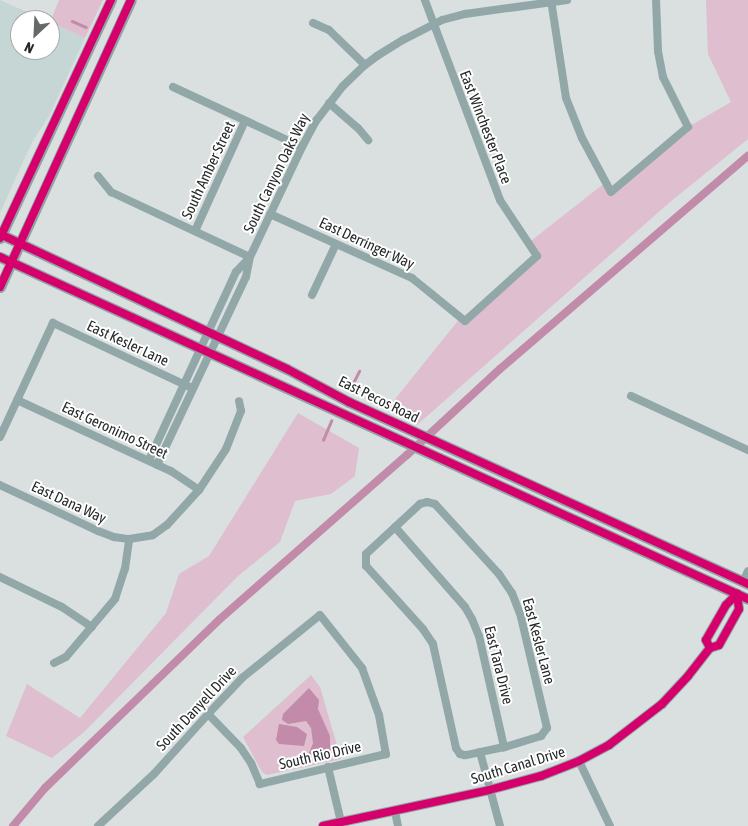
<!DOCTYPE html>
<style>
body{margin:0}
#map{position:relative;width:748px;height:826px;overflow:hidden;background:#d9e0df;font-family:"Asap Condensed",sans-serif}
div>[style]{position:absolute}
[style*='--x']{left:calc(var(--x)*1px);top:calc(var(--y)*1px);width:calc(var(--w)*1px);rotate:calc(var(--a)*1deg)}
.built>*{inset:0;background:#c6d6d5}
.green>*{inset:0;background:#debecf}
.water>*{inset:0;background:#c38baa}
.stream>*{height:2.5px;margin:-1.25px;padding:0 1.25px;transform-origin:1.25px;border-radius:1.25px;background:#c38baa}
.canal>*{height:8px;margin:-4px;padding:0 4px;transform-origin:4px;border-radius:4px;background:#c38baa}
.minor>*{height:8px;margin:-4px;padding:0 4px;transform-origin:4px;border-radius:4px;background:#92a8a8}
.tertiary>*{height:10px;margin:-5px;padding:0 5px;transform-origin:5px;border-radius:5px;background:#92a8a8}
.secondary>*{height:11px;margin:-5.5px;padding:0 5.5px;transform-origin:5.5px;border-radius:5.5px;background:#8ea5a4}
.cycleway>*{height:8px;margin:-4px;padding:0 4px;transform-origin:4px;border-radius:4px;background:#d6006c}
span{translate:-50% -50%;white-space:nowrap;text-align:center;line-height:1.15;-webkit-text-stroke:4px #fff;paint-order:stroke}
.street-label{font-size:15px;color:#262b2a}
.north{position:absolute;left:10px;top:10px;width:50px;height:50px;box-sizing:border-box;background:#fff;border:1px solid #a8aaaa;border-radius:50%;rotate:205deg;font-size:14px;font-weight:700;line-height:20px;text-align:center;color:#262b2a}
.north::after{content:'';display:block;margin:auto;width:18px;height:22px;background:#656a69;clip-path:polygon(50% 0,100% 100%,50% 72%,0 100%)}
</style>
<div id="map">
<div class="built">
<div style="clip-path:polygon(0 0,45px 20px,20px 20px,20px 50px,50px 50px,50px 22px,85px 38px,49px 116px,32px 142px,0 213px)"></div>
</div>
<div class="green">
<div style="clip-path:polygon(59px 0,103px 0,85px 38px,50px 22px)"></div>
<div style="clip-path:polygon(706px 0,748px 0,748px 139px,670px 202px,417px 425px,387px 409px,461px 317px,465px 321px,537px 256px,527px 244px,606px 182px,611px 191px,688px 127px,731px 102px,708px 54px)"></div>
<div style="clip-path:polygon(298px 413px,359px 448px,355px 476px,331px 494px,295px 501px,280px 542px,238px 576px,84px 732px,52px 758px,6px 736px,27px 684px,80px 718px,166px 613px,179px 574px,209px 556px)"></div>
<div style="clip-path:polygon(311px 675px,320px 687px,341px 759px,267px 775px,262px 772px,243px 737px)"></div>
</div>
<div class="water">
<div style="clip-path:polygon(309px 688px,319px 700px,318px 709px,330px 736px,330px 746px,334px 754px,329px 755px,320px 751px,308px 756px,313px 743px,311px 728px,306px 721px,288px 724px,282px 720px,283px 714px)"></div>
<div style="clip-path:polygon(279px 724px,297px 727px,307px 734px,304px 746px,279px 744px,276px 740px)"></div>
</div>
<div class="stream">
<div style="--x:72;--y:21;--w:15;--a:23"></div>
<div style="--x:350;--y:389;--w:20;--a:-63"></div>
<div style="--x:323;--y:440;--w:21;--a:-67"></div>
</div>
<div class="canal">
<div style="--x:13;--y:826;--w:50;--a:-49.9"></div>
<div style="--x:45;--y:788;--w:243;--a:-44"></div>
<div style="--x:220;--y:619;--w:249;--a:-41.3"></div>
<div style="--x:407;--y:455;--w:127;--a:-42.8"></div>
<div style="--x:500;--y:369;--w:327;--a:-40.7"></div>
</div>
<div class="minor">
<div style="--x:551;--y:0;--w:99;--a:81.3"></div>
<div style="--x:566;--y:98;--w:43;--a:68.2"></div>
<div style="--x:582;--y:138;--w:61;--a:61.8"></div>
<div style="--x:611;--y:192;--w:101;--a:-40.2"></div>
<div style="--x:688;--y:127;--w:56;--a:-116.6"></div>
<div style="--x:663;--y:77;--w:26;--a:-101"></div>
<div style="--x:658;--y:51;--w:51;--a:-92.2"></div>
<div style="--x:313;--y:23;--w:17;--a:24"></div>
<div style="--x:329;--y:30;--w:50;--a:44.2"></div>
<div style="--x:173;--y:87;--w:142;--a:24.9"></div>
<div style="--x:329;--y:103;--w:38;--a:41"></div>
<div style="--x:358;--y:128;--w:16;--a:50"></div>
<div style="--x:98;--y:176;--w:21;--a:51"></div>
<div style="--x:111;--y:192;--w:153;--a:25.1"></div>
<div style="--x:270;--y:214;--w:156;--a:24.3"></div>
<div style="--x:412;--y:278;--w:68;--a:39.1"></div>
<div style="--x:465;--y:321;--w:97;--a:-42.1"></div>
<div style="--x:537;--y:256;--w:67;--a:-123.5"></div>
<div style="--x:500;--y:200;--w:214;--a:-110.6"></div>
<div style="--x:195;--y:231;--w:121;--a:-65.6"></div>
<div style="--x:312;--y:295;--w:56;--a:-64.8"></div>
<div style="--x:631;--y:396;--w:129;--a:24.8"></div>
<div style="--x:17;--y:400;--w:170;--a:24.8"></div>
<div style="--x:171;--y:471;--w:34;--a:34"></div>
<div style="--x:0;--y:437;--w:126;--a:-65.1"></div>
<div style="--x:53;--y:323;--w:153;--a:25.1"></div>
<div style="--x:149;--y:460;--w:207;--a:-65.2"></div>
<div style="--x:236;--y:272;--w:19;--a:-47"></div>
<div style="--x:157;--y:465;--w:208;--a:-64.7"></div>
<div style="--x:246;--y:277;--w:20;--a:-79"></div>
<div style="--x:250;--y:257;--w:122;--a:-64.7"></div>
<div style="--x:302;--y:147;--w:30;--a:-62"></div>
<div style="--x:316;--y:121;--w:44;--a:-52.4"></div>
<div style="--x:343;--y:86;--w:30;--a:-44"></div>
<div style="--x:365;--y:65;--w:15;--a:-37"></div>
<div style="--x:377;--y:56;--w:31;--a:-32"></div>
<div style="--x:403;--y:40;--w:44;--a:-27.1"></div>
<div style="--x:442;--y:20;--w:24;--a:-15"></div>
<div style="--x:465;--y:14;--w:103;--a:-7.8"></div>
<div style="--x:0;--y:485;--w:108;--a:25.1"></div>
<div style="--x:98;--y:531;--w:17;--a:21"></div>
<div style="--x:114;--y:537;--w:15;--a:8"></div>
<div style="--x:129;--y:539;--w:24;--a:-9"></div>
<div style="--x:153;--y:535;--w:17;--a:-36"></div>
<div style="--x:167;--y:525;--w:47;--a:-47.6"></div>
<div style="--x:199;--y:490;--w:49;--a:-56.6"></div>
<div style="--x:226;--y:449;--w:41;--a:-68.5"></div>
<div style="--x:241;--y:411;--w:10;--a:-101"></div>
<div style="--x:427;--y:502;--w:8;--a:14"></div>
<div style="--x:435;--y:504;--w:95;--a:47.6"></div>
<div style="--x:499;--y:574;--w:23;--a:56"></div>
<div style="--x:512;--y:593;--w:26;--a:69"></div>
<div style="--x:521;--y:617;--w:114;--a:76.8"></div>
<div style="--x:547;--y:728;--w:10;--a:127"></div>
<div style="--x:541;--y:736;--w:39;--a:163"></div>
<div style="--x:504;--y:747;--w:40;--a:168"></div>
<div style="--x:465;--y:755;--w:5;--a:-169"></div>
<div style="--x:460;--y:754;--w:7;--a:-124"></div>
<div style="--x:456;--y:748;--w:107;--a:-102.5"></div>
<div style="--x:433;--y:644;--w:18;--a:-124"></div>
<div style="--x:423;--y:629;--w:85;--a:-132.1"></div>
<div style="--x:366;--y:566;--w:12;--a:-90"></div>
<div style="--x:366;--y:554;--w:74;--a:-42.8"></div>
<div style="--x:420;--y:504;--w:7;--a:-16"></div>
<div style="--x:395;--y:527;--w:106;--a:48.8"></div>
<div style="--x:465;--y:607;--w:14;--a:60"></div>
<div style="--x:472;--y:619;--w:18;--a:68"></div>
<div style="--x:479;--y:636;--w:114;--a:77.3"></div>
<div style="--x:0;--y:577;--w:69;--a:25.8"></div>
<div style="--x:62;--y:607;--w:36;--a:34"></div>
<div style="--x:743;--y:582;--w:12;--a:-66"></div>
<div style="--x:54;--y:663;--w:13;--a:-27"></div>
<div style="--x:66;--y:657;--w:76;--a:-49.8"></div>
<div style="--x:115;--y:599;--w:32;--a:-72"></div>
<div style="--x:125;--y:569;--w:30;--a:-82"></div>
<div style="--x:480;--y:752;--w:77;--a:74.9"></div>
<div style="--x:579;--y:761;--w:72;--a:64.5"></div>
<div style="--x:328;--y:767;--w:57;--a:76.7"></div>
<div style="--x:395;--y:811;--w:15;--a:79"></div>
<div style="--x:98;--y:826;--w:76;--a:-42.9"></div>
<div style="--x:154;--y:774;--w:81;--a:-48"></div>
<div style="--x:208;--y:714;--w:50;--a:-46.6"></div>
<div style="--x:242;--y:678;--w:100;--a:-38.9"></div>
<div style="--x:320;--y:615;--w:68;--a:51.6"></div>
<div style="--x:362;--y:668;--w:50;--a:70.1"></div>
<div style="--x:379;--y:715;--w:40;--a:80"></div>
<div style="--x:386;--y:754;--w:130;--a:166.6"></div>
<div style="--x:260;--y:784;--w:23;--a:-113"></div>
<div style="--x:251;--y:763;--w:18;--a:-124"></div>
<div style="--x:241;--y:748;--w:47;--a:-134.1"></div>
</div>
<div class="tertiary">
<div style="--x:710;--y:648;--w:9;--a:-117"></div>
<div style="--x:706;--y:640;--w:40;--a:-60.3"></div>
<div style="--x:726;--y:605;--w:16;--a:-45"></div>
<div style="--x:323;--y:826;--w:170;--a:-12.2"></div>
<div style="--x:489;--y:790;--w:54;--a:-15.1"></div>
<div style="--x:541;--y:776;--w:41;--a:-21.5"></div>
<div style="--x:579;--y:761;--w:34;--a:-28"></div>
<div style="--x:609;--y:745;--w:67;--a:-37.7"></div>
<div style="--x:662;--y:704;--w:38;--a:-47"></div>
<div style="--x:688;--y:676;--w:36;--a:-52"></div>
<div style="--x:710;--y:648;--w:9;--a:-18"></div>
<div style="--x:719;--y:645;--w:41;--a:-60.9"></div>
<div style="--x:739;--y:609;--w:15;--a:-98"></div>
</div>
<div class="secondary">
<div style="--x:0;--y:234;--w:317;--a:25.2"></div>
<div style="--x:287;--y:369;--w:70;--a:28"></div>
<div style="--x:349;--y:402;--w:439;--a:24.5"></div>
<div style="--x:0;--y:238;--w:263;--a:-65"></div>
<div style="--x:0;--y:257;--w:822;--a:24.57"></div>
<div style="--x:0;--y:287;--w:315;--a:-65.5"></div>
</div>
<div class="cycleway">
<div style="--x:0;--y:234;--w:317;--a:25.2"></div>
<div style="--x:287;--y:369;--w:70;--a:28"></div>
<div style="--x:349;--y:402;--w:439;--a:24.5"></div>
<div style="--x:0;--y:238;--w:263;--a:-65"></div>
<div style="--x:0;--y:257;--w:822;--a:24.57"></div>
<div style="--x:0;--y:287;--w:315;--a:-65.5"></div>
<div style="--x:710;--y:648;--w:9;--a:-117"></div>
<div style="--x:706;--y:640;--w:40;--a:-60.3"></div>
<div style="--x:726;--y:605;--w:16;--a:-45"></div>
<div style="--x:323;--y:826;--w:170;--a:-12.2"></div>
<div style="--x:489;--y:790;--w:54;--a:-15.1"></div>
<div style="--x:541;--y:776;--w:41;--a:-21.5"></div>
<div style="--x:579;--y:761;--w:34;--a:-28"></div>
<div style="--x:609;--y:745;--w:67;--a:-37.7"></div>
<div style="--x:662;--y:704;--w:38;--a:-47"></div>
<div style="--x:688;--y:676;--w:36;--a:-52"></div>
<div style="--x:710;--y:648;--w:9;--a:-18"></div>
<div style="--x:719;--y:645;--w:41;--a:-60.9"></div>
<div style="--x:739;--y:609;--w:15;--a:-98"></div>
</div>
<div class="street-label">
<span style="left:486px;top:127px;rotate:69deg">East Winchester Place</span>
<span style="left:208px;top:170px;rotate:-65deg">South Amber Street</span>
<span style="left:276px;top:173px;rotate:-64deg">South Canyon Oaks Way</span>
<span style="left:367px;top:243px;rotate:25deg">East Derringer Way</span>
<span style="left:128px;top:343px;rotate:25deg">East Kesler Lane</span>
<span style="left:379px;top:399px;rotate:26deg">East Pecos Road</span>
<span style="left:115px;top:430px;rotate:25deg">East Geronimo Street</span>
<span style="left:69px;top:502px;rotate:25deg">East Dana Way</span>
<span style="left:539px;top:641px;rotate:75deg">East Kesler Lane</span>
<span style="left:499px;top:665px;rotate:76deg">East Tara Drive</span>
<span style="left:196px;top:708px;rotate:-47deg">South Danyell Drive</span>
<span style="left:320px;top:755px;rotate:-13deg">South Rio Drive</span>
<span style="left:518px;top:765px;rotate:-17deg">South Canal Drive</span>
</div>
<div class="north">N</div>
</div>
